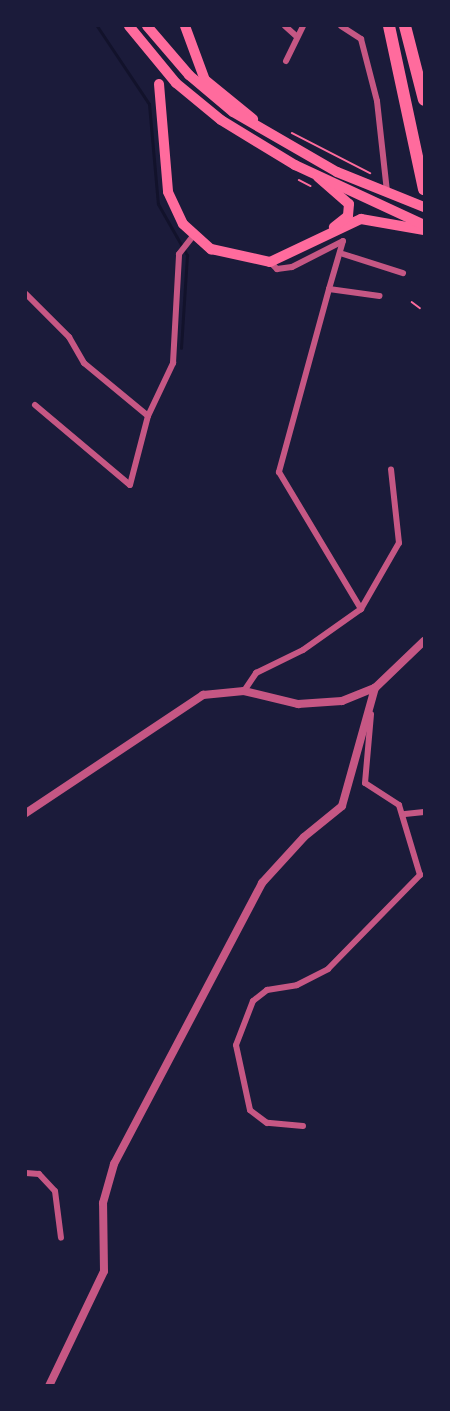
<!DOCTYPE html>
<style>
body{margin:0}
#map{position:relative;width:450px;height:1411px;overflow:hidden;background:#1b1b3a;font-family:Signika,sans-serif}
div>[style]{position:absolute}
[style*='--x']{left:calc(var(--x)*1px);top:calc(var(--y)*1px);width:calc(var(--w)*1px);rotate:calc(var(--a)*1deg)}
.stream>*{height:3px;margin:-1.5px;padding:0 1.5px;transform-origin:1.5px;border-radius:1.5px;background:#12122b}
.path>*{height:1.5px;margin:-0.75px;padding:0 0.75px;transform-origin:0.75px;border-radius:0.75px;background:#ff6b9d}
.minor>*{height:6px;margin:-3px;padding:0 3px;transform-origin:3px;border-radius:3px;background:#c65784}
.tertiary>*{height:8px;margin:-4px;padding:0 4px;transform-origin:4px;border-radius:4px;background:#c65784}
.primary>*{height:10px;margin:-5px;padding:0 5px;transform-origin:5px;border-radius:5px;background:#ff6b9d}
.trunk>*{height:10px;margin:-5px;padding:0 5px;transform-origin:5px;border-radius:5px;background:#ff6b9d}
.motorway>*{height:12px;margin:-6px;padding:0 6px;transform-origin:6px;border-radius:6px;background:#ff6b9d}
span{translate:-50% -50%;white-space:nowrap;text-align:center;line-height:1.15;-webkit-text-stroke:4.5px #1b1b3a;paint-order:stroke}
.frame{position:absolute;inset:0;border:27px solid #1b1b3a;pointer-events:none}
</style>
<div id="map">
<div class="stream">
<div style="--x:97;--y:26;--w:94;--a:56.3"></div>
<div style="--x:149;--y:104;--w:100;--a:84.9"></div>
<div style="--x:158;--y:204;--w:59;--a:60.4"></div>
<div style="--x:187;--y:255;--w:93;--a:93.7"></div>
</div>
<div class="path">
<div style="--x:292;--y:133;--w:88;--a:27.1"></div>
<div style="--x:299;--y:180;--w:13;--a:27"></div>
<div style="--x:412;--y:302;--w:10;--a:37"></div>
</div>
<div class="minor">
<div style="--x:285;--y:26;--w:15;--a:42"></div>
<div style="--x:341;--y:26;--w:24;--a:33"></div>
<div style="--x:361;--y:39;--w:64;--a:75.5"></div>
<div style="--x:377;--y:101;--w:92;--a:83.7"></div>
<div style="--x:286;--y:61;--w:39;--a:-64"></div>
<div style="--x:343;--y:254;--w:63;--a:17.6"></div>
<div style="--x:270;--y:262;--w:10;--a:45"></div>
<div style="--x:277;--y:269;--w:15;--a:-8"></div>
<div style="--x:292;--y:267;--w:57;--a:-27"></div>
<div style="--x:343;--y:241;--w:50;--a:106.3"></div>
<div style="--x:329;--y:289;--w:51;--a:7.8"></div>
<div style="--x:329;--y:289;--w:190;--a:105.3"></div>
<div style="--x:279;--y:472;--w:160;--a:59.1"></div>
<div style="--x:26;--y:294;--w:61;--a:45"></div>
<div style="--x:69;--y:337;--w:30;--a:60"></div>
<div style="--x:84;--y:363;--w:83;--a:39.6"></div>
<div style="--x:148;--y:416;--w:59;--a:-64.7"></div>
<div style="--x:173;--y:363;--w:109;--a:-86.8"></div>
<div style="--x:179;--y:254;--w:23;--a:-52"></div>
<div style="--x:35;--y:405;--w:124;--a:40.1"></div>
<div style="--x:130;--y:485;--w:71;--a:-75.4"></div>
<div style="--x:244;--y:691;--w:22;--a:-56"></div>
<div style="--x:256;--y:673;--w:52;--a:-26.1"></div>
<div style="--x:303;--y:650;--w:71;--a:-35.3"></div>
<div style="--x:361;--y:609;--w:76;--a:-60.1"></div>
<div style="--x:399;--y:543;--w:74;--a:-96.2"></div>
<div style="--x:405;--y:814;--w:19;--a:-6"></div>
<div style="--x:303;--y:1126;--w:36;--a:-175"></div>
<div style="--x:267;--y:1123;--w:21;--a:-143"></div>
<div style="--x:250;--y:1110;--w:66;--a:-102.2"></div>
<div style="--x:236;--y:1045;--w:47;--a:-68.9"></div>
<div style="--x:253;--y:1001;--w:18;--a:-38"></div>
<div style="--x:267;--y:990;--w:30;--a:-9"></div>
<div style="--x:297;--y:985;--w:35;--a:-27"></div>
<div style="--x:328;--y:969;--w:132;--a:-45.6"></div>
<div style="--x:420;--y:875;--w:73;--a:-106.7"></div>
<div style="--x:399;--y:805;--w:40;--a:-147.1"></div>
<div style="--x:365;--y:783;--w:69;--a:-85"></div>
<div style="--x:26;--y:1173;--w:13;--a:4"></div>
<div style="--x:39;--y:1174;--w:23;--a:47"></div>
<div style="--x:55;--y:1191;--w:47;--a:82.7"></div>
</div>
<div class="tertiary">
<div style="--x:26;--y:813;--w:213;--a:-33.7"></div>
<div style="--x:203;--y:695;--w:41;--a:-5.6"></div>
<div style="--x:244;--y:691;--w:56;--a:13.5"></div>
<div style="--x:298;--y:704;--w:44;--a:-3.9"></div>
<div style="--x:342;--y:701;--w:35;--a:-22"></div>
<div style="--x:375;--y:688;--w:68;--a:-43.8"></div>
<div style="--x:49;--y:1386;--w:127;--a:-64.4"></div>
<div style="--x:104;--y:1271;--w:68;--a:-90.8"></div>
<div style="--x:103;--y:1203;--w:41;--a:-74.2"></div>
<div style="--x:114;--y:1164;--w:318;--a:-62.2"></div>
<div style="--x:262;--y:883;--w:62;--a:-47.6"></div>
<div style="--x:304;--y:837;--w:49;--a:-39.2"></div>
<div style="--x:342;--y:806;--w:123;--a:-74.4"></div>
</div>
<div class="primary">
<div style="--x:185;--y:26;--w:58;--a:69.7"></div>
<div style="--x:205;--y:80;--w:62;--a:39.1"></div>
<div style="--x:159;--y:84;--w:108;--a:85.2"></div>
<div style="--x:168;--y:192;--w:35;--a:65"></div>
<div style="--x:183;--y:224;--w:38;--a:42"></div>
<div style="--x:211;--y:249;--w:60;--a:12.4"></div>
<div style="--x:270;--y:262;--w:101;--a:-25.3"></div>
<div style="--x:361;--y:219;--w:64;--a:9.9"></div>
<div style="--x:318;--y:177;--w:41;--a:41.1"></div>
<div style="--x:349;--y:204;--w:12;--a:95"></div>
<div style="--x:348;--y:216;--w:18;--a:142"></div>
</div>
<div class="trunk">
<div style="--x:129;--y:26;--w:74;--a:50.5"></div>
<div style="--x:176;--y:83;--w:58;--a:39.4"></div>
<div style="--x:221;--y:120;--w:87;--a:31.3"></div>
<div style="--x:295;--y:165;--w:142;--a:24.9"></div>
<div style="--x:147;--y:26;--w:65;--a:49.4"></div>
<div style="--x:189;--y:75;--w:57;--a:40.1"></div>
<div style="--x:233;--y:112;--w:120;--a:30"></div>
<div style="--x:337;--y:172;--w:94;--a:21.9"></div>
</div>
<div class="motorway">
<div style="--x:389;--y:26;--w:167;--a:77.9"></div>
<div style="--x:405;--y:26;--w:76;--a:75.6"></div>
</div>
<div class="frame"></div>
</div>
